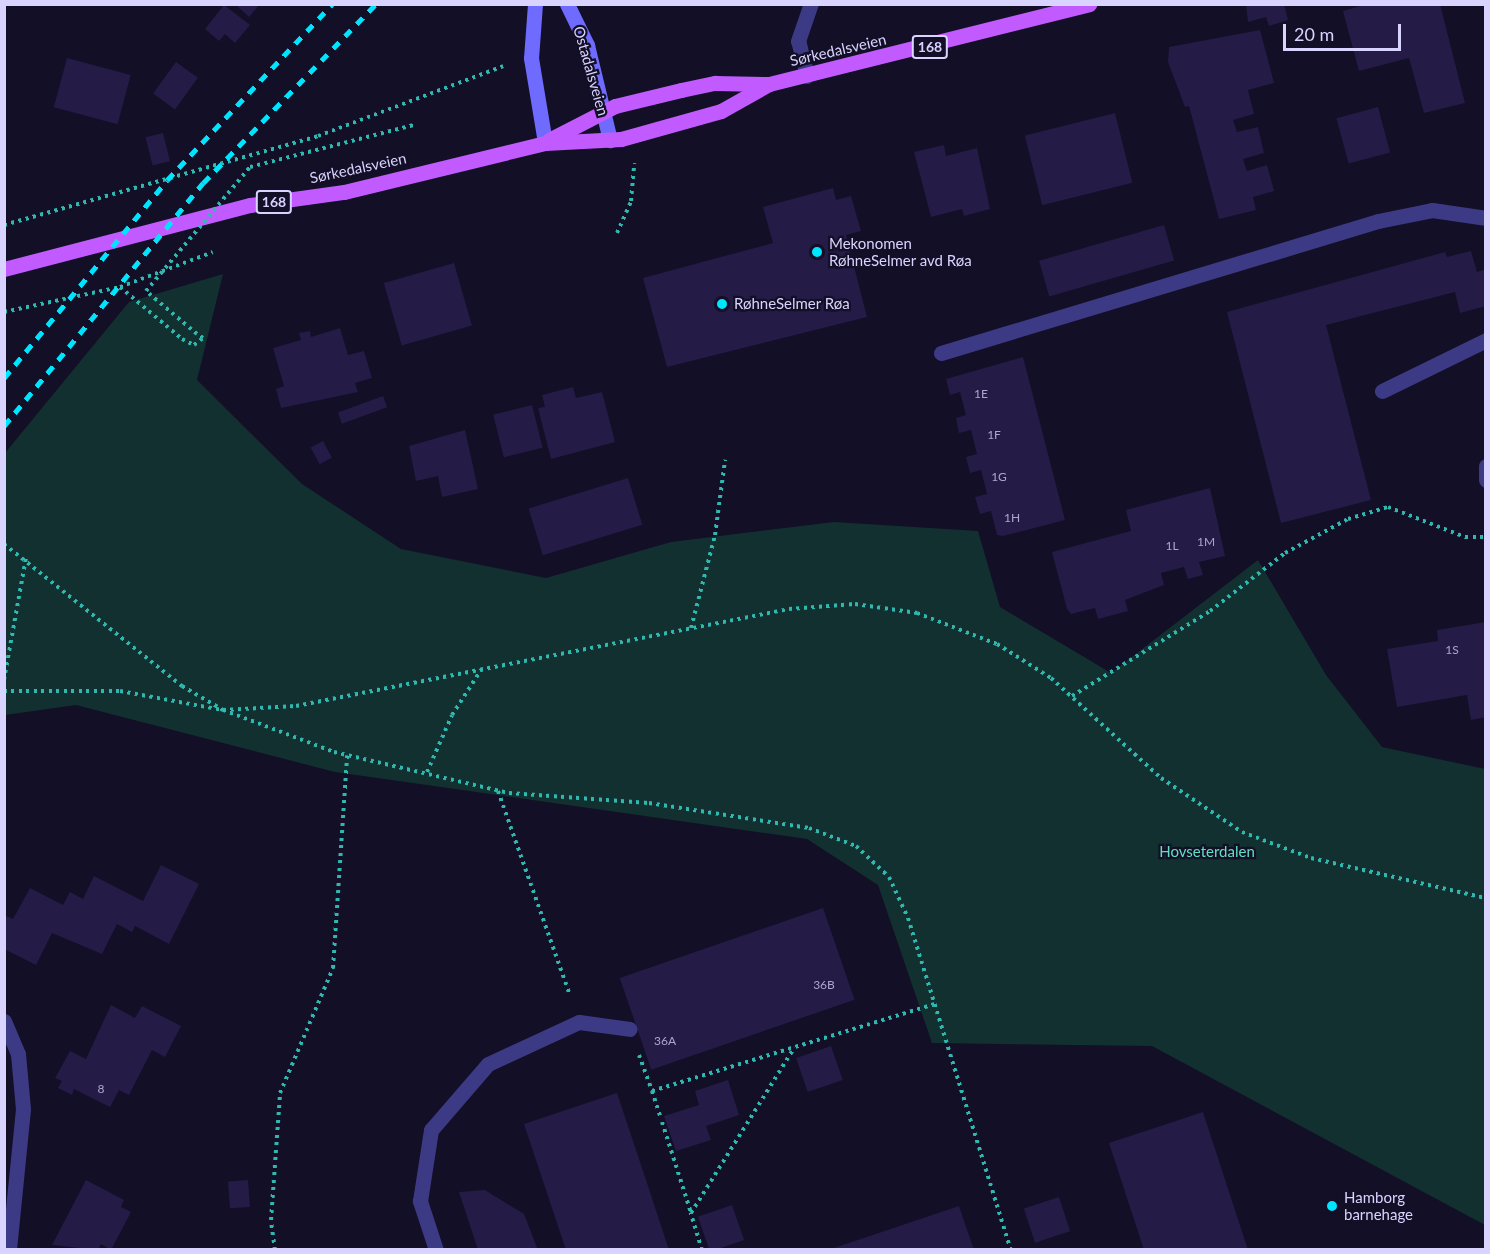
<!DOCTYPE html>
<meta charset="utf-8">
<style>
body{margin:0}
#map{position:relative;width:1490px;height:1254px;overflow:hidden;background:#130f26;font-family:Lato,sans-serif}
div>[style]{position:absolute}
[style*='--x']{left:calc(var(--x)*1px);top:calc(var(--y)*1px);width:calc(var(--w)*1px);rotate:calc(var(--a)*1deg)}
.green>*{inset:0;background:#12302f}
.building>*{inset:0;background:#241b47;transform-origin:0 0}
.path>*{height:4px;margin-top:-2px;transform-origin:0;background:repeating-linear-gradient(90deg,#2fb8b0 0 3px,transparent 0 7.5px)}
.lane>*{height:15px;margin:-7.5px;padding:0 7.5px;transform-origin:7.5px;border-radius:7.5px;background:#3d3a85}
.street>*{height:15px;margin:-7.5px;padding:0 7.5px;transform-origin:7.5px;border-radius:7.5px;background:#3d3a85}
.secondary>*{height:15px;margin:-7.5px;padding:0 7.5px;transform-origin:7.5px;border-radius:7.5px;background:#6f6bff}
.primary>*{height:15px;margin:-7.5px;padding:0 7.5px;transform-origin:7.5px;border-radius:7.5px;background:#c25bff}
.rail>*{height:4.5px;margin-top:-2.25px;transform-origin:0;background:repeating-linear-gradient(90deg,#00e5ff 0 9px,transparent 0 17px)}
.path-bridge>*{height:4px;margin-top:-2px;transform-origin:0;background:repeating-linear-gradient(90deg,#2fb8b0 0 3px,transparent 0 7.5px)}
.dots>*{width:16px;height:16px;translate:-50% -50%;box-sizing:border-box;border:3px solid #130f26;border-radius:50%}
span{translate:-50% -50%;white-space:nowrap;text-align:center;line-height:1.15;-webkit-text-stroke:4.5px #130f26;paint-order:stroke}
.number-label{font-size:12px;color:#aca6d1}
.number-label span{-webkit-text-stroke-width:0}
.shield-label span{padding:2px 4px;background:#130f26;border:2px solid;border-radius:4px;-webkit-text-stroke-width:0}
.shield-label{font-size:14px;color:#d9d4ff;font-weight:700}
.street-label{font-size:15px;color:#d9d4ff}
.poi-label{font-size:15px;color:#d9d4ff}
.left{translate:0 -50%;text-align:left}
.park-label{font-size:15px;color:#5fe0c0}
.frame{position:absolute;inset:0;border:6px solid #d9d4ff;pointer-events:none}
.scale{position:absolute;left:1283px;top:24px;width:118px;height:27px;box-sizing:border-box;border:3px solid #d9d4ff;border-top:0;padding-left:8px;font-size:18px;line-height:21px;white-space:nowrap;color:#d9d4ff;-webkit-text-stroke:4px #130f26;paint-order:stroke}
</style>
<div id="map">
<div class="green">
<div style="clip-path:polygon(223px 274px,197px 380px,302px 484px,401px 549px,546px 578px,671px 542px,834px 522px,978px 531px,1000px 607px,1111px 673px,1258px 560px,1326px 675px,1382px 747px,1485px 769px,1485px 1225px,1152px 1046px,932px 1043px,878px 885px,807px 839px,335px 772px,76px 705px,5px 715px,5px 453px,129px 302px)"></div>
</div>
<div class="building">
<div style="clip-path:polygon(235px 4px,260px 4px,249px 17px)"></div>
<div style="clip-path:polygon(1246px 4px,1284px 4px,1288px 20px,1269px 26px,1266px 17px,1248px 22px)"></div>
<div style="clip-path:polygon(1367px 4px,1440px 4px,1465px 103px,1424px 113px,1409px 58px,1359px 71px,1343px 11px)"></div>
<div style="clip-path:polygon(224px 5px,250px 25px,235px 43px,225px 34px,219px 41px,205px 29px)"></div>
<div style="clip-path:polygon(1260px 30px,1274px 83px,1248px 90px,1254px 114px,1233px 120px,1237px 132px,1258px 127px,1264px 153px,1243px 159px,1247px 171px,1267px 165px,1274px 191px,1253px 197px,1256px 210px,1219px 219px,1189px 106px,1185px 107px,1168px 62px,1169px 47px)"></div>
<div style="left:67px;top:58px;width:66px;height:51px;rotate:15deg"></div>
<div style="left:176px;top:62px;width:27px;height:39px;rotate:36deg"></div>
<div style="left:1378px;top:107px;width:47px;height:43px;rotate:75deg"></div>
<div style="left:1115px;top:113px;width:72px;height:93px;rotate:76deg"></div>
<div style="left:163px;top:133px;width:29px;height:18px;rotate:76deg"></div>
<div style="clip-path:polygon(944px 145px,946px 156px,977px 148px,990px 209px,964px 216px,962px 209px,931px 217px,914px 152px)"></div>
<div style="clip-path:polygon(833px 188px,836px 200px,851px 196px,861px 231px,846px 235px,867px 317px,667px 367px,643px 278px,773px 243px,763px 207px)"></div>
<div style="left:1164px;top:225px;width:37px;height:130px;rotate:74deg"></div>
<div style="clip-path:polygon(1471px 251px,1477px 272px,1486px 269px,1486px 306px,1460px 313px,1455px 292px,1326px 325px,1371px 500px,1281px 523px,1227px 312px,1445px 252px,1447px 257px)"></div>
<div style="left:454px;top:263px;width:65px;height:73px;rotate:74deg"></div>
<div style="clip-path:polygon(340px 328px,348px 355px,364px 351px,372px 378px,355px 383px,358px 392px,281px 408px,276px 389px,284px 386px,273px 348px,301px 340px,299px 333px,310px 331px,311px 337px)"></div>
<div style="clip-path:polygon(1023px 357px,1065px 520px,1003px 536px,997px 535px,991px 511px,980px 514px,975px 497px,987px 494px,981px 470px,970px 473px,966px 457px,977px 454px,971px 430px,959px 433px,956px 418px,966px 415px,960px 392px,950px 395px,946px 379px)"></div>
<div style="clip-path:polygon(573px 387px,576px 398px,602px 392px,615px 442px,551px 459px,538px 408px,545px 407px,542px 395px)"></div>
<div style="left:383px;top:396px;width:12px;height:48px;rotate:70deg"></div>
<div style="left:532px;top:405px;width:44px;height:40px;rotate:76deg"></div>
<div style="clip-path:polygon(465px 430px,478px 489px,442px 497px,438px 476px,416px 481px,409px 446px)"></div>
<div style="left:323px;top:441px;width:19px;height:14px;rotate:62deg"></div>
<div style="left:628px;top:478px;width:49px;height:104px;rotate:73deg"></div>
<div style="clip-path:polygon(1210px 488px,1225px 556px,1199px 562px,1203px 575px,1188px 579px,1184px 567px,1161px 573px,1164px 585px,1125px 600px,1128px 611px,1098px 619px,1095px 608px,1071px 614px,1067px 609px,1052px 552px,1131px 531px,1126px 510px)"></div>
<div style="clip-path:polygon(1486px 622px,1486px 717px,1471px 720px,1467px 695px,1397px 707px,1387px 649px,1438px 641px,1437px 630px)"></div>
<div style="clip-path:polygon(161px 865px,199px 884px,169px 944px,135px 926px,132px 932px,117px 924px,102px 954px,52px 933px,36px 965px,4px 949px,4px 915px,13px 919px,30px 888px,63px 905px,70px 892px,83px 899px,94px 876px,143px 901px)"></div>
<div style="left:823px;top:908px;width:97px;height:215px;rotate:71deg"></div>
<div style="clip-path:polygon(111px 1005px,135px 1018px,142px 1006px,181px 1026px,165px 1057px,152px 1050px,129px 1095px,119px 1090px,110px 1107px,74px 1089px,72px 1095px,58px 1088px,62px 1081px,55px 1078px,70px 1051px,86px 1059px)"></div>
<div style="left:831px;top:1046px;width:36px;height:37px;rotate:71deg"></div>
<div style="clip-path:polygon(728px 1080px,739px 1115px,706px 1126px,711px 1140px,676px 1151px,664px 1116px,699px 1105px,695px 1091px)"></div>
<div style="clip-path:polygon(617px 1093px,651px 1195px,669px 1250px,566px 1250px,524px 1124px)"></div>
<div style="clip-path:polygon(1203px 1112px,1248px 1250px,1144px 1250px,1109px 1143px)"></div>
<div style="clip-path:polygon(86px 1180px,124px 1200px,121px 1207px,131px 1212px,111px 1250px,101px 1244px,98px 1250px,52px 1245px)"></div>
<div style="left:248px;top:1180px;width:27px;height:20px;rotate:86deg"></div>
<div style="clip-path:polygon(485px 1190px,524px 1214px,538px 1250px,478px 1250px,459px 1192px)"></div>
<div style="left:1059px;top:1197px;width:36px;height:37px;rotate:72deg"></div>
<div style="left:732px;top:1205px;width:37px;height:36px;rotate:71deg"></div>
<div style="clip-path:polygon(959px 1206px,974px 1250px,831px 1250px,831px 1249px)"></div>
</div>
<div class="path">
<div style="--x:4;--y:225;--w:326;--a:-15.8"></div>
<div style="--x:318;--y:136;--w:198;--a:-20.7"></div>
<div style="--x:617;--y:233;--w:35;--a:-66"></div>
<div style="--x:631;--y:201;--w:38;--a:-85"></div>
<div style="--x:120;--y:287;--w:81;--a:40"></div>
<div style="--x:182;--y:339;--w:13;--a:27"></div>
<div style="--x:194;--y:345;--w:11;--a:-38"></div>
<div style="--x:203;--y:338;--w:7;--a:-146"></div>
<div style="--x:4;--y:312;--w:119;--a:-12.2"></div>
<div style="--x:120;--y:287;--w:99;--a:-20.6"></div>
<div style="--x:4;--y:544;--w:228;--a:38.6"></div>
<div style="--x:182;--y:686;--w:48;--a:30.3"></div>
<div style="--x:223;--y:710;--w:119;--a:20.7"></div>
<div style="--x:334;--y:752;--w:180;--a:13.2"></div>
<div style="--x:509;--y:793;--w:140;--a:4.1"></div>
<div style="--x:649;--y:803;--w:162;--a:8.9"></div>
<div style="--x:809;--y:828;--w:50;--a:21"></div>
<div style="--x:856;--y:846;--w:45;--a:43.2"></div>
<div style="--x:889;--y:877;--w:45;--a:65.1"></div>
<div style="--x:908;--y:918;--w:348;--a:72.8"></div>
<div style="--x:691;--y:628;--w:96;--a:-75.5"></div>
<div style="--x:715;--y:535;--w:76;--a:-82.4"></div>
<div style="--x:4;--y:680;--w:124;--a:-79.8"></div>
<div style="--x:4;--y:691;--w:116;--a:0"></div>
<div style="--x:120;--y:691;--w:105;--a:10.5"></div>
<div style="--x:223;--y:710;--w:73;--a:-3.1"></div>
<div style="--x:296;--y:706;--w:502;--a:-11.13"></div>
<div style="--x:789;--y:609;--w:66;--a:-4.3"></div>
<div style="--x:855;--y:604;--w:63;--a:8.3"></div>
<div style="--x:917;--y:613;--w:86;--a:21.2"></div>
<div style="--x:997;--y:644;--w:64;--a:32.2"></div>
<div style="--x:1051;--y:678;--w:149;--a:42.3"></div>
<div style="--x:1161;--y:778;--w:97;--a:33.7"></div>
<div style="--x:1242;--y:832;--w:74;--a:20.6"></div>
<div style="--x:1311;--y:858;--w:180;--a:12.9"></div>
<div style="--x:1072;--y:696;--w:162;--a:-31.6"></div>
<div style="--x:1210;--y:611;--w:95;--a:-37.7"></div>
<div style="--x:1285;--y:553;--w:72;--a:-28.4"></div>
<div style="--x:1348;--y:519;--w:42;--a:-16.7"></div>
<div style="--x:1388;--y:507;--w:83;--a:21.3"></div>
<div style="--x:1465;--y:537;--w:21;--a:0"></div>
<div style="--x:427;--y:772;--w:62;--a:-66.3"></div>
<div style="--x:452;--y:715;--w:54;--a:-57.2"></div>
<div style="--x:498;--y:791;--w:217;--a:70.6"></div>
<div style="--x:639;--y:1055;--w:38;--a:70"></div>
<div style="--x:652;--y:1091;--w:296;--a:-17.1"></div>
<div style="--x:652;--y:1091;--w:28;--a:72"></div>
<div style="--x:662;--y:1122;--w:96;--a:72.3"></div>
<div style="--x:275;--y:1250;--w:30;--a:-98"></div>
<div style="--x:271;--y:1220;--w:127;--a:-85.9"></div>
<div style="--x:280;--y:1093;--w:136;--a:-67"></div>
<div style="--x:333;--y:968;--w:213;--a:-86.2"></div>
<div style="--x:702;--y:1250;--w:39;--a:-107"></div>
<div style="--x:691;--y:1213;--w:195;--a:-58"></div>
</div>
<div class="lane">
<div style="--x:941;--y:353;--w:457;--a:-16.8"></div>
<div style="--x:1378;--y:221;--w:55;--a:-11.5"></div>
<div style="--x:1432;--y:210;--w:55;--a:8.4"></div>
<div style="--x:1382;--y:391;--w:116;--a:-26.1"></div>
<div style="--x:1486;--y:466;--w:14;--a:90"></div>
</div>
<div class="street">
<div style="--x:807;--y:76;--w:36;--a:-104"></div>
<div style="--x:798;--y:41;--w:39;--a:-71"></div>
<div style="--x:4;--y:1021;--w:36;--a:67"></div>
<div style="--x:18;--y:1054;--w:55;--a:84.8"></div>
<div style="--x:23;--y:1109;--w:142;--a:95.7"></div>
<div style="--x:436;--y:1250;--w:52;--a:-108.1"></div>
<div style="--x:420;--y:1201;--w:72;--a:-81.2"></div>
<div style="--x:431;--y:1130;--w:87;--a:-49.2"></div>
<div style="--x:488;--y:1064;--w:100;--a:-24.8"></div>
<div style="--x:579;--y:1022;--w:51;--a:7.8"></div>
</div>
<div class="secondary">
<div style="--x:535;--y:4;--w:54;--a:94.2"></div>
<div style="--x:531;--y:58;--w:86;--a:80.6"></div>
<div style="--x:567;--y:4;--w:46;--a:64"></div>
<div style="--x:587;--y:45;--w:98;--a:76.4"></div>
</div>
<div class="primary">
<div style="--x:549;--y:140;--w:74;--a:-27.3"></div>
<div style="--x:615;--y:106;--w:68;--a:-13.6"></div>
<div style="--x:681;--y:90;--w:35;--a:-12"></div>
<div style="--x:715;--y:83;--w:54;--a:1.1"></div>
<div style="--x:769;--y:84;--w:330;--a:-14"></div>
<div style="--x:4;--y:269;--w:254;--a:-14.6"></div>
<div style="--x:250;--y:205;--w:95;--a:-7.9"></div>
<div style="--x:344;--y:192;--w:207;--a:-13.7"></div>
<div style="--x:545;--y:143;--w:76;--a:-3"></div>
<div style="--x:621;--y:139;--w:104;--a:-15.6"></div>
<div style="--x:721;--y:111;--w:55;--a:-29.4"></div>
</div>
<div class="rail">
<div style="--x:4;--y:378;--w:256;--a:-50.5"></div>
<div style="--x:167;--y:180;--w:241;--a:-46.8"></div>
<div style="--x:4;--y:426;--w:314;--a:-50.7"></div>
<div style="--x:203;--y:183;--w:249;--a:-46"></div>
</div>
<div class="path-bridge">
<div style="--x:197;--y:334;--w:67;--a:-139.9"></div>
<div style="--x:146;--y:291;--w:162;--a:-50"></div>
<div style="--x:250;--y:167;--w:169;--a:-14.4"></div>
</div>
<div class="dots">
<div style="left:817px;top:252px;background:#00e5ff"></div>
<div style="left:722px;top:304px;background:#00e5ff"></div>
<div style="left:1332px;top:1206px;background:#00e5ff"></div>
</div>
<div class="number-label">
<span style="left:981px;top:394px">1E</span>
<span style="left:994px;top:435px">1F</span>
<span style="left:999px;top:477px">1G</span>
<span style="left:1012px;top:518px">1H</span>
<span style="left:1206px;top:542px">1M</span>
<span style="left:1172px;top:546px">1L</span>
<span style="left:1452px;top:650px">1S</span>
<span style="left:824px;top:985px">36B</span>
<span style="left:665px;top:1041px">36A</span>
<span style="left:101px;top:1089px">8</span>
</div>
<div class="shield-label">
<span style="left:930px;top:47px">168</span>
<span style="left:274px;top:202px">168</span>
</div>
<div class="street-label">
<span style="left:838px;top:50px;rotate:-13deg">Sørkedalsveien</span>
<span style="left:591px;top:71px;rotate:74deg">Ostadalsveien</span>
<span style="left:358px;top:168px;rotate:-12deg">Sørkedalsveien</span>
</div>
<div class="poi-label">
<span class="left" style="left:829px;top:252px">Mekonomen<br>RøhneSelmer avd Røa</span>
<span class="left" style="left:734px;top:304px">RøhneSelmer Røa</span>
<span class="left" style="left:1344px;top:1206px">Hamborg<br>barnehage</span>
</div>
<div class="park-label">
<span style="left:1207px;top:852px">Hovseterdalen</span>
</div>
<div class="frame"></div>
<div class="scale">20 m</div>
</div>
